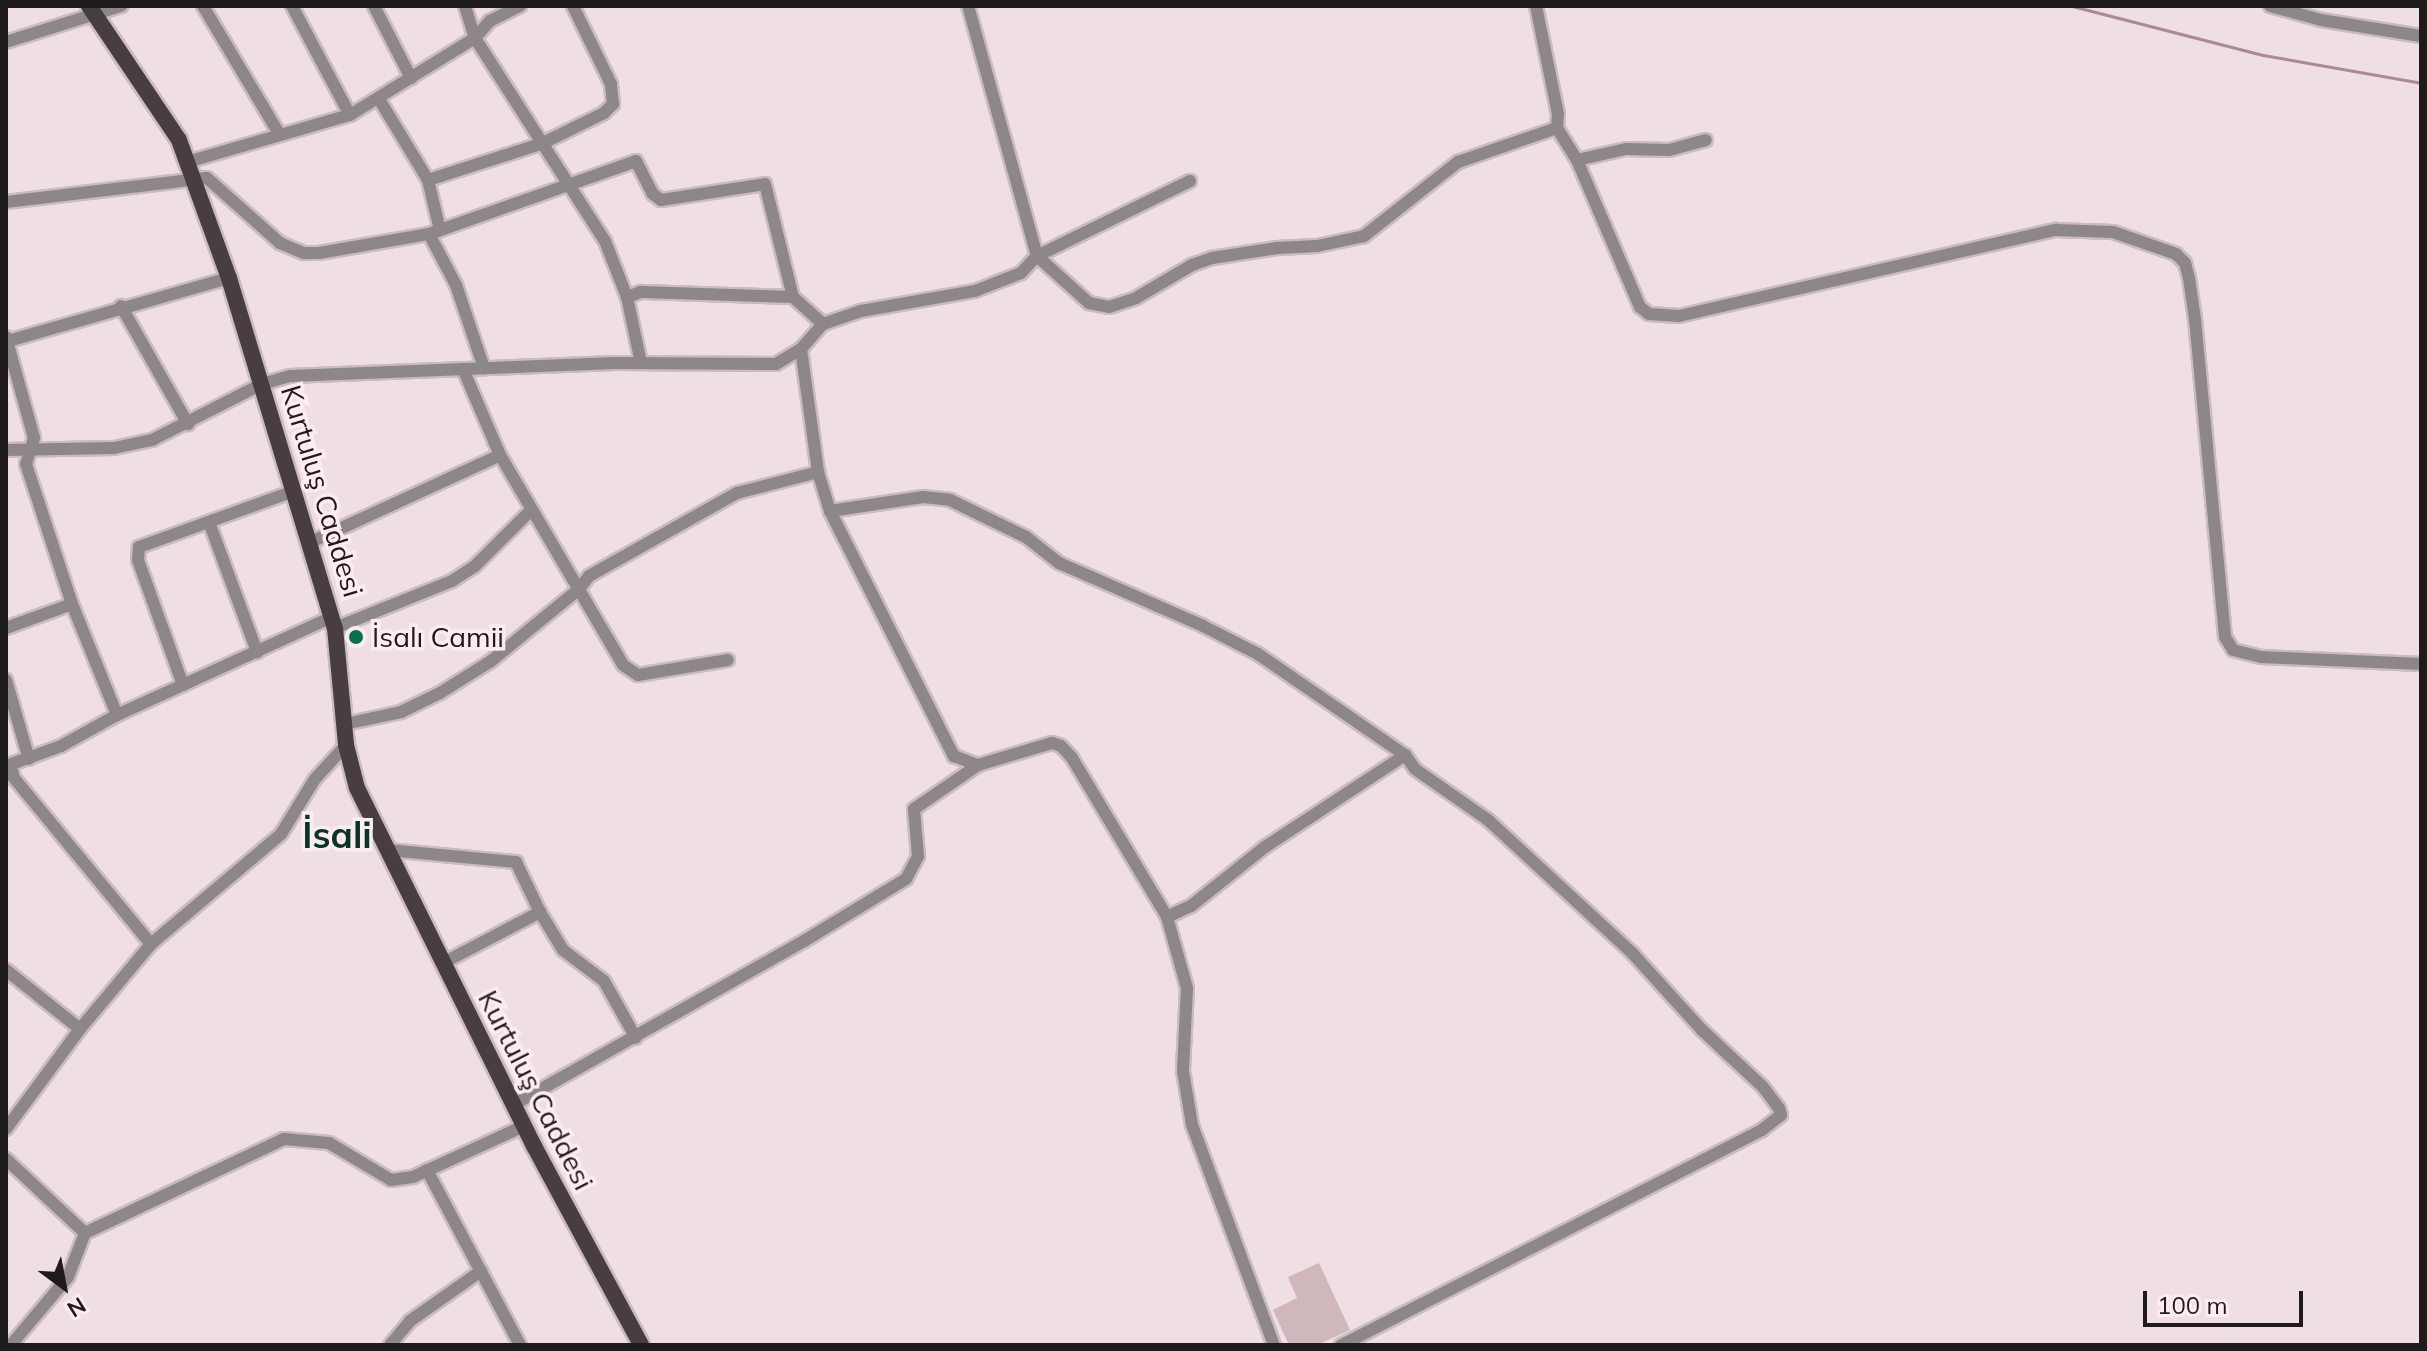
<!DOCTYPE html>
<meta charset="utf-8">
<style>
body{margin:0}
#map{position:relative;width:2427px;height:1351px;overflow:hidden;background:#efdfe2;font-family:Mulish,sans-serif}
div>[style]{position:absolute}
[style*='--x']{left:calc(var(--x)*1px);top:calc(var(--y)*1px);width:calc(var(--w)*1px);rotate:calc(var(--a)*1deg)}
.green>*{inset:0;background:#d0b7bc}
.stream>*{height:3px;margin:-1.5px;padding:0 1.5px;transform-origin:1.5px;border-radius:1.5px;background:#ac8a91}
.roads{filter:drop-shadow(2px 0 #cabcbe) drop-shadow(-2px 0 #cabcbe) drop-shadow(0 2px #cabcbe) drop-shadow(0 -2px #cabcbe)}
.minor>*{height:12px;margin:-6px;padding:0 6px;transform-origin:6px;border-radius:6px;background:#8e8788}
.major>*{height:16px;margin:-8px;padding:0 8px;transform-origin:8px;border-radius:8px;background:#483d40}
.dots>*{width:22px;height:22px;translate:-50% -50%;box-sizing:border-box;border:4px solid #fcecef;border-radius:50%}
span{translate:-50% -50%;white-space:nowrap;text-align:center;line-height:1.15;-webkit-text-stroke:7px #fcecef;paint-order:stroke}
.street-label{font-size:28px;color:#1f1a1b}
.poi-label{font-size:28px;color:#1f1a1b}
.left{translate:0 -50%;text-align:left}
.district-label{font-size:36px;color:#063521;font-weight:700}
.frame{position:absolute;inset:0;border:8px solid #1f1a1b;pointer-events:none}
.north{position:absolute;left:24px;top:1247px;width:80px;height:80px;-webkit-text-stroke:6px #fcecef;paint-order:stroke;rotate:148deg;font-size:22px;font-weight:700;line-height:32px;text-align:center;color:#1f1a1b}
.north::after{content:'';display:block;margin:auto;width:28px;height:36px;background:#1f1a1b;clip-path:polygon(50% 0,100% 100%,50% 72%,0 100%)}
.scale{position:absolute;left:2143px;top:1291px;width:160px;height:36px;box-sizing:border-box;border:4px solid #1f1a1b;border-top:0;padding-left:10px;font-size:24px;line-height:28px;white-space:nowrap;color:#1f1a1b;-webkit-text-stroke:6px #fcecef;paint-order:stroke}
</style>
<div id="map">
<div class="green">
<div style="clip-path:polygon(1319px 1263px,1350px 1330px,1317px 1345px,1289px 1345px,1273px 1310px,1297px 1298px,1288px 1277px)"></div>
</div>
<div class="stream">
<div style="--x:2072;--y:6;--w:197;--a:14.4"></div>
<div style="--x:2263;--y:55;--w:160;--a:10"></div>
</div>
<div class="roads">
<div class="minor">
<div style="--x:203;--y:6;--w:150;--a:59.2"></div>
<div style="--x:292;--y:6;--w:123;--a:62"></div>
<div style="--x:374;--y:6;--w:81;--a:62.8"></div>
<div style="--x:465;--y:6;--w:34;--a:73"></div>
<div style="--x:475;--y:38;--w:241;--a:57.4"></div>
<div style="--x:605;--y:241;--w:60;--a:68.6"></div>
<div style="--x:627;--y:297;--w:67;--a:78"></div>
<div style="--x:1536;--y:6;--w:110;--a:78.5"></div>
<div style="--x:1558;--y:114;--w:14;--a:94"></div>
<div style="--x:1557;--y:128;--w:38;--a:58"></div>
<div style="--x:1577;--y:160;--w:160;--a:66.8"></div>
<div style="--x:1640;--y:307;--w:11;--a:38"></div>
<div style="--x:1649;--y:314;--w:30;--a:4"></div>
<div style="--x:1679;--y:316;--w:387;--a:-12.9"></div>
<div style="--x:2056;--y:230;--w:57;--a:2"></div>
<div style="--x:2113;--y:232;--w:67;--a:19.2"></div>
<div style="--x:2176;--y:254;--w:13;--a:45"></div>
<div style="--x:2185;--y:263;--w:16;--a:75"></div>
<div style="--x:2189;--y:278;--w:41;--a:81.7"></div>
<div style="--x:2195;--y:319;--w:319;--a:84.6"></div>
<div style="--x:2225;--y:637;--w:15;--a:58"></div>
<div style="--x:2233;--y:650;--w:29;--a:14"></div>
<div style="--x:2261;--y:657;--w:160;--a:2.5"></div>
<div style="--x:2270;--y:6;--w:53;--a:15.4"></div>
<div style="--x:2321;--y:20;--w:101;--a:9.1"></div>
<div style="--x:6;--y:42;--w:121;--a:-17.4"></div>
<div style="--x:379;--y:99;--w:95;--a:58.8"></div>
<div style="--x:428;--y:180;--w:119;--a:-17.7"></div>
<div style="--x:541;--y:144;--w:70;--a:-26.2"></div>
<div style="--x:604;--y:113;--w:13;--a:-45"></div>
<div style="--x:613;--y:104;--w:20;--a:-96"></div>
<div style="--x:611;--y:84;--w:87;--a:-116"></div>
<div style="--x:1577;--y:160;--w:50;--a:-12.7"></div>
<div style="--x:1626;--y:149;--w:43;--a:1.3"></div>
<div style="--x:1669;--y:150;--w:38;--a:-15"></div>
<div style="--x:187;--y:162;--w:170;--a:-16.1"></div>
<div style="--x:350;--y:115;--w:147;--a:-31.6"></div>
<div style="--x:475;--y:38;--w:23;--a:-49"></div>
<div style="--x:490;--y:21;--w:34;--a:-27"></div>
<div style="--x:428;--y:180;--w:51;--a:76.5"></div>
<div style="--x:1190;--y:181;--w:170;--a:153.9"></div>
<div style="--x:1037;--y:256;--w:70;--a:42.1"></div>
<div style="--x:1089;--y:303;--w:20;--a:11"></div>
<div style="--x:1109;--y:307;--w:28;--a:-18"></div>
<div style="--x:1136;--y:298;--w:65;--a:-30.5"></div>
<div style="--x:1192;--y:265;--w:21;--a:-19"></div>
<div style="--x:1212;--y:258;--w:66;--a:-8.7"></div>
<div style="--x:1277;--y:248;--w:40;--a:-2.9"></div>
<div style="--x:1317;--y:246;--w:48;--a:-12"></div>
<div style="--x:1364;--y:236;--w:120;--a:-38.2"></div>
<div style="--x:1458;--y:162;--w:105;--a:-19"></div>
<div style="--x:6;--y:202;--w:202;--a:-6.8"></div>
<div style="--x:207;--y:178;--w:98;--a:41.7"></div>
<div style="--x:280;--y:243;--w:26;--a:23"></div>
<div style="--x:304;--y:253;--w:15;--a:0"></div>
<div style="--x:319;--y:253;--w:112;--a:-9.8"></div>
<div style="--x:429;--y:234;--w:219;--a:-19.4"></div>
<div style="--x:636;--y:161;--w:37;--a:63"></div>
<div style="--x:653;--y:194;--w:10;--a:37"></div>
<div style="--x:661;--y:200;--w:105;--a:-8.7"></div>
<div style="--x:765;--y:184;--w:116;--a:76.1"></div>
<div style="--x:793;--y:297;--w:40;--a:42"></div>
<div style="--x:429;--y:234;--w:58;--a:62.1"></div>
<div style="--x:456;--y:285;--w:88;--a:71.4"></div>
<div style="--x:627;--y:297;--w:15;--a:-20"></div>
<div style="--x:641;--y:292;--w:152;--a:1.9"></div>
<div style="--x:121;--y:306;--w:136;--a:60.4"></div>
<div style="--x:6;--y:337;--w:105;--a:74.5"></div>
<div style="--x:34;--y:438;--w:27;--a:107"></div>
<div style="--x:26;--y:464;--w:147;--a:71.8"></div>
<div style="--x:72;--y:604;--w:120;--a:67.9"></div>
<div style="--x:8;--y:341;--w:230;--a:-15.9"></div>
<div style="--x:801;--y:349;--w:124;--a:82.1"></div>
<div style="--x:818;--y:472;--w:41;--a:72.9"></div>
<div style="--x:830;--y:511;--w:275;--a:63.2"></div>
<div style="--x:954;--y:756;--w:26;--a:21"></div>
<div style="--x:463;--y:369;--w:94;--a:66.7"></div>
<div style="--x:500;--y:455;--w:243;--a:59.6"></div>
<div style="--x:623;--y:665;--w:18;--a:34"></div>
<div style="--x:638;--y:675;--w:91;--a:-9.5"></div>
<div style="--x:6;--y:450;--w:108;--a:-1.1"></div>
<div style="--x:114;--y:448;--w:39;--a:-12"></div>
<div style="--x:152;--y:440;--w:123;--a:-27"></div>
<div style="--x:262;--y:384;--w:29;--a:-16"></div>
<div style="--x:290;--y:376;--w:325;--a:-2.3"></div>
<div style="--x:615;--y:363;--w:161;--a:0.4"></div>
<div style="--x:776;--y:364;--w:29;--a:-31"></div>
<div style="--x:801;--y:349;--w:33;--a:-49"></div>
<div style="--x:823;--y:324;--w:40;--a:-18.9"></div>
<div style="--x:861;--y:311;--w:116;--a:-10"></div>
<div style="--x:975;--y:291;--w:49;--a:-21.4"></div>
<div style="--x:1021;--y:273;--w:23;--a:-47"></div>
<div style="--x:1037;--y:256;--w:259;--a:-105.4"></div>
<div style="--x:830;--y:511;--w:94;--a:-8.6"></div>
<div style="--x:923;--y:497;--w:27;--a:6"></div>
<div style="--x:950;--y:500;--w:85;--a:26"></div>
<div style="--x:1026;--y:537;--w:42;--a:38.2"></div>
<div style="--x:1059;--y:563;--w:157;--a:23.6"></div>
<div style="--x:1203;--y:626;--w:62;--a:27"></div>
<div style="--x:1258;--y:654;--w:178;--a:34.5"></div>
<div style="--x:1405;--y:755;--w:17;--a:54"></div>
<div style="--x:1415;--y:769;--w:89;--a:34.9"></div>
<div style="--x:1488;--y:820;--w:197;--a:42.7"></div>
<div style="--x:1633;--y:954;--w:103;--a:47.8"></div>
<div style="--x:1702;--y:1030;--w:83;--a:43.1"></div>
<div style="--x:1763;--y:1087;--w:26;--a:53"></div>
<div style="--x:1779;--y:1108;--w:7;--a:74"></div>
<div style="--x:1781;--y:1115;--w:24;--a:142"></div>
<div style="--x:1762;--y:1130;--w:473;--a:152.9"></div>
<div style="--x:209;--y:522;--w:139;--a:69.7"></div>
<div style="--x:309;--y:543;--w:210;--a:-24.7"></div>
<div style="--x:6;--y:628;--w:70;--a:-20"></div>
<div style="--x:335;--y:628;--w:126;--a:-21.9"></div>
<div style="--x:452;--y:581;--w:27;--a:-33"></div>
<div style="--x:475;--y:566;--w:79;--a:-45"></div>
<div style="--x:6;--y:680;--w:82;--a:73.8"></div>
<div style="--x:183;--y:685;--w:133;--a:-109.8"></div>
<div style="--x:138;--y:560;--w:13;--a:-86"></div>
<div style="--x:139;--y:547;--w:165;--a:-19.9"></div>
<div style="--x:345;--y:724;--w:57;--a:-12.1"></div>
<div style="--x:401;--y:712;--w:43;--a:-26"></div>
<div style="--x:440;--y:693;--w:60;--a:-32.1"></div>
<div style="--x:491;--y:661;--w:114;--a:-39.3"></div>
<div style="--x:579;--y:589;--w:16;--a:-52"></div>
<div style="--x:589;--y:576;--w:170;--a:-29.3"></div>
<div style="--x:737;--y:493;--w:84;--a:-14.5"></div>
<div style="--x:6;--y:766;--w:59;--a:-20"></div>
<div style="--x:61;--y:746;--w:64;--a:-29"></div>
<div style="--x:117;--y:715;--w:236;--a:-24.5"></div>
<div style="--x:11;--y:766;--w:12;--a:76"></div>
<div style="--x:14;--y:778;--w:215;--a:50.5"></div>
<div style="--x:388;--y:850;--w:129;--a:5.4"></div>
<div style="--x:516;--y:862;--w:55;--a:64.4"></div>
<div style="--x:540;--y:912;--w:44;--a:58.8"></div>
<div style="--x:563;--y:950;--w:51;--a:37.1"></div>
<div style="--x:604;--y:981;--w:65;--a:60.7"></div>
<div style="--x:1167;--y:917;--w:26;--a:-25"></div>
<div style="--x:1191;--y:906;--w:95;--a:-38.6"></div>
<div style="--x:1265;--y:847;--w:168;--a:-33.3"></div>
<div style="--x:443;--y:963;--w:110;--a:-27.7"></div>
<div style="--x:6;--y:970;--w:95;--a:38.6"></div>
<div style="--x:513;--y:1105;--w:334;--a:-29.4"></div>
<div style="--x:804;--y:941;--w:119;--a:-31.3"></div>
<div style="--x:906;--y:879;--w:26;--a:-62"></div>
<div style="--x:918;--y:856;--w:47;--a:-94.9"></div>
<div style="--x:914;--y:809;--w:78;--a:-34.5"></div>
<div style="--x:978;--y:765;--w:77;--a:-16.6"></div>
<div style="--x:1052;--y:743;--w:9;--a:18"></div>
<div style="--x:1061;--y:746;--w:16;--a:47"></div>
<div style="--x:1072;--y:758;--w:185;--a:59.1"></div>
<div style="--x:1167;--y:917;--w:74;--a:74.3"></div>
<div style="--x:1187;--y:988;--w:83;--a:92.8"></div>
<div style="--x:1183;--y:1071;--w:55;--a:80.5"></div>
<div style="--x:1192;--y:1125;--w:235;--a:69.6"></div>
<div style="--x:6;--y:1129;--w:124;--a:-53.5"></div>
<div style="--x:80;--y:1029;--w:111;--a:-50.1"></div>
<div style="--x:151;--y:944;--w:170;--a:-40.2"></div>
<div style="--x:281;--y:834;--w:65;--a:-58.3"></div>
<div style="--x:315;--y:779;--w:46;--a:-47.6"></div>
<div style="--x:6;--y:1159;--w:108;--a:43.1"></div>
<div style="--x:427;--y:1170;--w:198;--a:62"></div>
<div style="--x:11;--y:1345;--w:89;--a:-50"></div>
<div style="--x:68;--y:1277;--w:47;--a:-68.9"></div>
<div style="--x:85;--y:1233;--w:220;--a:-25.3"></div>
<div style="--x:284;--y:1139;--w:45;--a:5.1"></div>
<div style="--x:329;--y:1143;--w:72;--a:30.8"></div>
<div style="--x:391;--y:1180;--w:22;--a:-8"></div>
<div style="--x:413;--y:1177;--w:122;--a:-24.7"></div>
<div style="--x:390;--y:1345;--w:31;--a:-50"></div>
<div style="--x:410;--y:1321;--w:87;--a:-35.2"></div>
</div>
<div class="major">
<div style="--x:89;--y:6;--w:161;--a:56.1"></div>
<div style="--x:179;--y:140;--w:147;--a:70.1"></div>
<div style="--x:229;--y:278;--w:366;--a:73.2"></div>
<div style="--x:335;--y:628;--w:118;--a:84.6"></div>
<div style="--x:346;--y:745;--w:44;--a:75.7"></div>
<div style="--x:357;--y:788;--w:399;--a:63.7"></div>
<div style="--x:534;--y:1146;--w:226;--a:61.7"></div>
</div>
</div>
<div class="dots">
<div style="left:356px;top:637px;background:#05724b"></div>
</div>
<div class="street-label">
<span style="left:322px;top:491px;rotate:73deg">Kurtuluş Caddesi</span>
<span style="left:536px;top:1090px;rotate:63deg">Kurtuluş Caddesi</span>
</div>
<div class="poi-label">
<span class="left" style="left:372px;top:637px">İsalı Camii</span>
</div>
<div class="district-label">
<span style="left:337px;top:835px">İsali</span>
</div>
<div class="frame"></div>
<div class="north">N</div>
<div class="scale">100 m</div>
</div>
